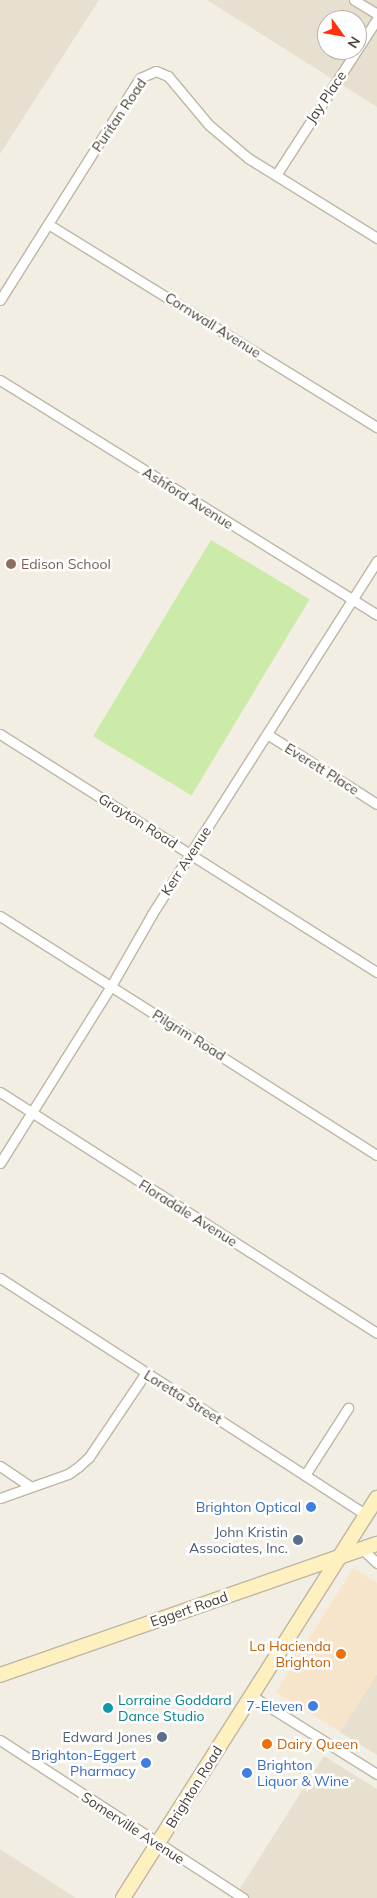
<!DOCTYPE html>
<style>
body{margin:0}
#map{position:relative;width:377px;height:1898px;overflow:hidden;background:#f3eee3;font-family:Mulish,sans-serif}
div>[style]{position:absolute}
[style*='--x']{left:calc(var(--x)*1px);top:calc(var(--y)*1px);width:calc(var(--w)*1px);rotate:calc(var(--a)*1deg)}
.residential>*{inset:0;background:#e7e0d0}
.commercial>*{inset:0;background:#f7e5cb}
.green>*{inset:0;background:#cceba8;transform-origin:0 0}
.roads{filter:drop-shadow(1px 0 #bfb6a5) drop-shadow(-1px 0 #bfb6a5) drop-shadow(0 1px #bfb6a5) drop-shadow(0 -1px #bfb6a5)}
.street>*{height:9px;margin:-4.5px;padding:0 4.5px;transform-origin:4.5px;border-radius:4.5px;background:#fff}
.secondary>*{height:14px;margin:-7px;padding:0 7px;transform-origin:7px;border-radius:7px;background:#fff0c0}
.dots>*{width:14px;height:14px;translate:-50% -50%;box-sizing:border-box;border:2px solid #fff;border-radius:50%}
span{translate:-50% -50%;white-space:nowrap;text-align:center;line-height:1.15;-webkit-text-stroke:5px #fff;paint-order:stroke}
.street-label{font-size:14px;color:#453e33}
.education-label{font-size:14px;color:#785e54}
.left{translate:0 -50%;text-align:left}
.shop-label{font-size:14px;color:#366cbe}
.right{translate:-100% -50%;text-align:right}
.service-label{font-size:14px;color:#4e5e75}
.food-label{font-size:14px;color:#c56008}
.culture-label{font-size:14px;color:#0d838f}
.north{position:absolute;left:317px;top:10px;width:50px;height:50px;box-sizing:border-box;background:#fff;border:1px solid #b5b2ad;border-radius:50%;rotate:122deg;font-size:14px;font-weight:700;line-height:20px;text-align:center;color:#453e33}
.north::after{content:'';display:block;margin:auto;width:18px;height:22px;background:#ff320d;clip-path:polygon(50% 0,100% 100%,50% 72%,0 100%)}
</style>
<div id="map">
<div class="residential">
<div style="clip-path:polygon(0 0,99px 0,0 154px)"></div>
<div style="clip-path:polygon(evenodd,207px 0,377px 0,377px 107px,207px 0,327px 20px,357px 20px,357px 50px,327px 50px,327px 20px)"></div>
<div style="clip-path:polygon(377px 1674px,377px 1755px,340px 1732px)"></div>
<div style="clip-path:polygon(324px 1756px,377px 1789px,377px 1898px,234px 1898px)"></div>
<div style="clip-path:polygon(0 1849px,76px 1898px,0 1898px)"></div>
</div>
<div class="commercial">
<div style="clip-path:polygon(353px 1568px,377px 1583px,377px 1674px,340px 1732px,276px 1692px)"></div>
</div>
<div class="green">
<div style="left:211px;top:540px;width:115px;height:229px;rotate:31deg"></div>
</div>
<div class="roads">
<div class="street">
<div style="--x:354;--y:0;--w:27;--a:31"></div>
<div style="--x:276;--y:175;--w:186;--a:-57.1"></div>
<div style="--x:48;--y:224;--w:387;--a:31.7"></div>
<div style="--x:0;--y:300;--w:262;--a:-57.8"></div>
<div style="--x:140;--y:78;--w:17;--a:-24"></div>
<div style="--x:156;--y:71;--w:13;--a:23"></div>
<div style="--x:168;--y:76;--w:64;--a:50.1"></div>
<div style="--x:209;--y:125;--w:51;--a:40.2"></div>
<div style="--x:248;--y:158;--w:152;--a:31.8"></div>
<div style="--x:0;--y:380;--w:444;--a:31.9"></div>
<div style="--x:0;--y:734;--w:446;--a:32.3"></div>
<div style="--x:267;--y:734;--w:130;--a:32.5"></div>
<div style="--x:0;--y:916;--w:446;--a:32.4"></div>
<div style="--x:0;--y:1092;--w:447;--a:32.6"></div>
<div style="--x:0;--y:1163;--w:209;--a:-57.9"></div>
<div style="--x:111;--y:986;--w:83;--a:-60.3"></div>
<div style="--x:152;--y:914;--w:419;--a:-57.5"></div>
<div style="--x:0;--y:1278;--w:437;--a:32.9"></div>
<div style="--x:0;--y:1466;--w:37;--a:34"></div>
<div style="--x:305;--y:1475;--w:80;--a:-57.3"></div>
<div style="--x:0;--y:1498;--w:72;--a:-19.4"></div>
<div style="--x:68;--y:1474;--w:12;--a:-35"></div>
<div style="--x:78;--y:1467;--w:15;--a:-42"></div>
<div style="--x:89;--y:1457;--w:100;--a:-56"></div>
<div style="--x:362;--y:1549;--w:21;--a:43"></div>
<div style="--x:252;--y:1696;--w:147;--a:32"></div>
<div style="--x:0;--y:1740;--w:290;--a:33"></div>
</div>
<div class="secondary">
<div style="--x:0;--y:1675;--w:399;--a:-19.2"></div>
<div style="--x:123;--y:1898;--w:474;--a:-57.6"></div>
</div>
</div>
<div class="dots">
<div style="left:11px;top:564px;background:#8d6e63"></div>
<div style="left:311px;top:1507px;background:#3f7fe0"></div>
<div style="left:298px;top:1540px;background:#5c6f8a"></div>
<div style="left:341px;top:1654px;background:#e8710a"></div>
<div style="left:313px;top:1706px;background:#3f7fe0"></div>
<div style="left:108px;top:1708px;background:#0f9aa8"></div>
<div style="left:162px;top:1737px;background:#5c6f8a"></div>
<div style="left:267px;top:1744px;background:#e8710a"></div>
<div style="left:146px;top:1763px;background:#3f7fe0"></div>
<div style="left:247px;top:1773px;background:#3f7fe0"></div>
</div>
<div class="street-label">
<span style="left:326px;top:97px;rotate:-56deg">Jay Place</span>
<span style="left:119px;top:115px;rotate:-56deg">Puritan Road</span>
<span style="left:213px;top:325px;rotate:32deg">Cornwall Avenue</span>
<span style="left:188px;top:498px;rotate:32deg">Ashford Avenue</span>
<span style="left:322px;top:769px;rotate:32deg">Everett Place</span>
<span style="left:138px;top:821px;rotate:32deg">Grayton Road</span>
<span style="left:186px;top:861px;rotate:-57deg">Kerr Avenue</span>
<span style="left:189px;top:1035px;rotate:32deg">Pilgrim Road</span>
<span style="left:188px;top:1213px;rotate:32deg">Floradale Avenue</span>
<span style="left:183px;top:1397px;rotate:32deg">Loretta Street</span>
<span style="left:189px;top:1609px;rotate:-19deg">Eggert Road</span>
<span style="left:194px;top:1787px;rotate:-58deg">Brighton Road</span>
<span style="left:133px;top:1828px;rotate:33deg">Somerville Avenue</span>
</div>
<div class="education-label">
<span class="left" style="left:21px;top:564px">Edison School</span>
</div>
<div class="shop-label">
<span class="right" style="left:301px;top:1507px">Brighton Optical</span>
<span class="right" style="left:303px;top:1706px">7-Eleven</span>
<span class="right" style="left:136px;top:1763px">Brighton-Eggert<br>Pharmacy</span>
<span class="left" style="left:257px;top:1773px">Brighton<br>Liquor &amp; Wine</span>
</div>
<div class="service-label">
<span class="right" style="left:288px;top:1540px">John Kristin<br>Associates, Inc.</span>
<span class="right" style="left:152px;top:1737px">Edward Jones</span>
</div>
<div class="food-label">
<span class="right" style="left:331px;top:1654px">La Hacienda<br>Brighton</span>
<span class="left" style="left:277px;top:1744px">Dairy Queen</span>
</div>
<div class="culture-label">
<span class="left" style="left:118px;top:1708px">Lorraine Goddard<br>Dance Studio</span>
</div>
<div class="north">N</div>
</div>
